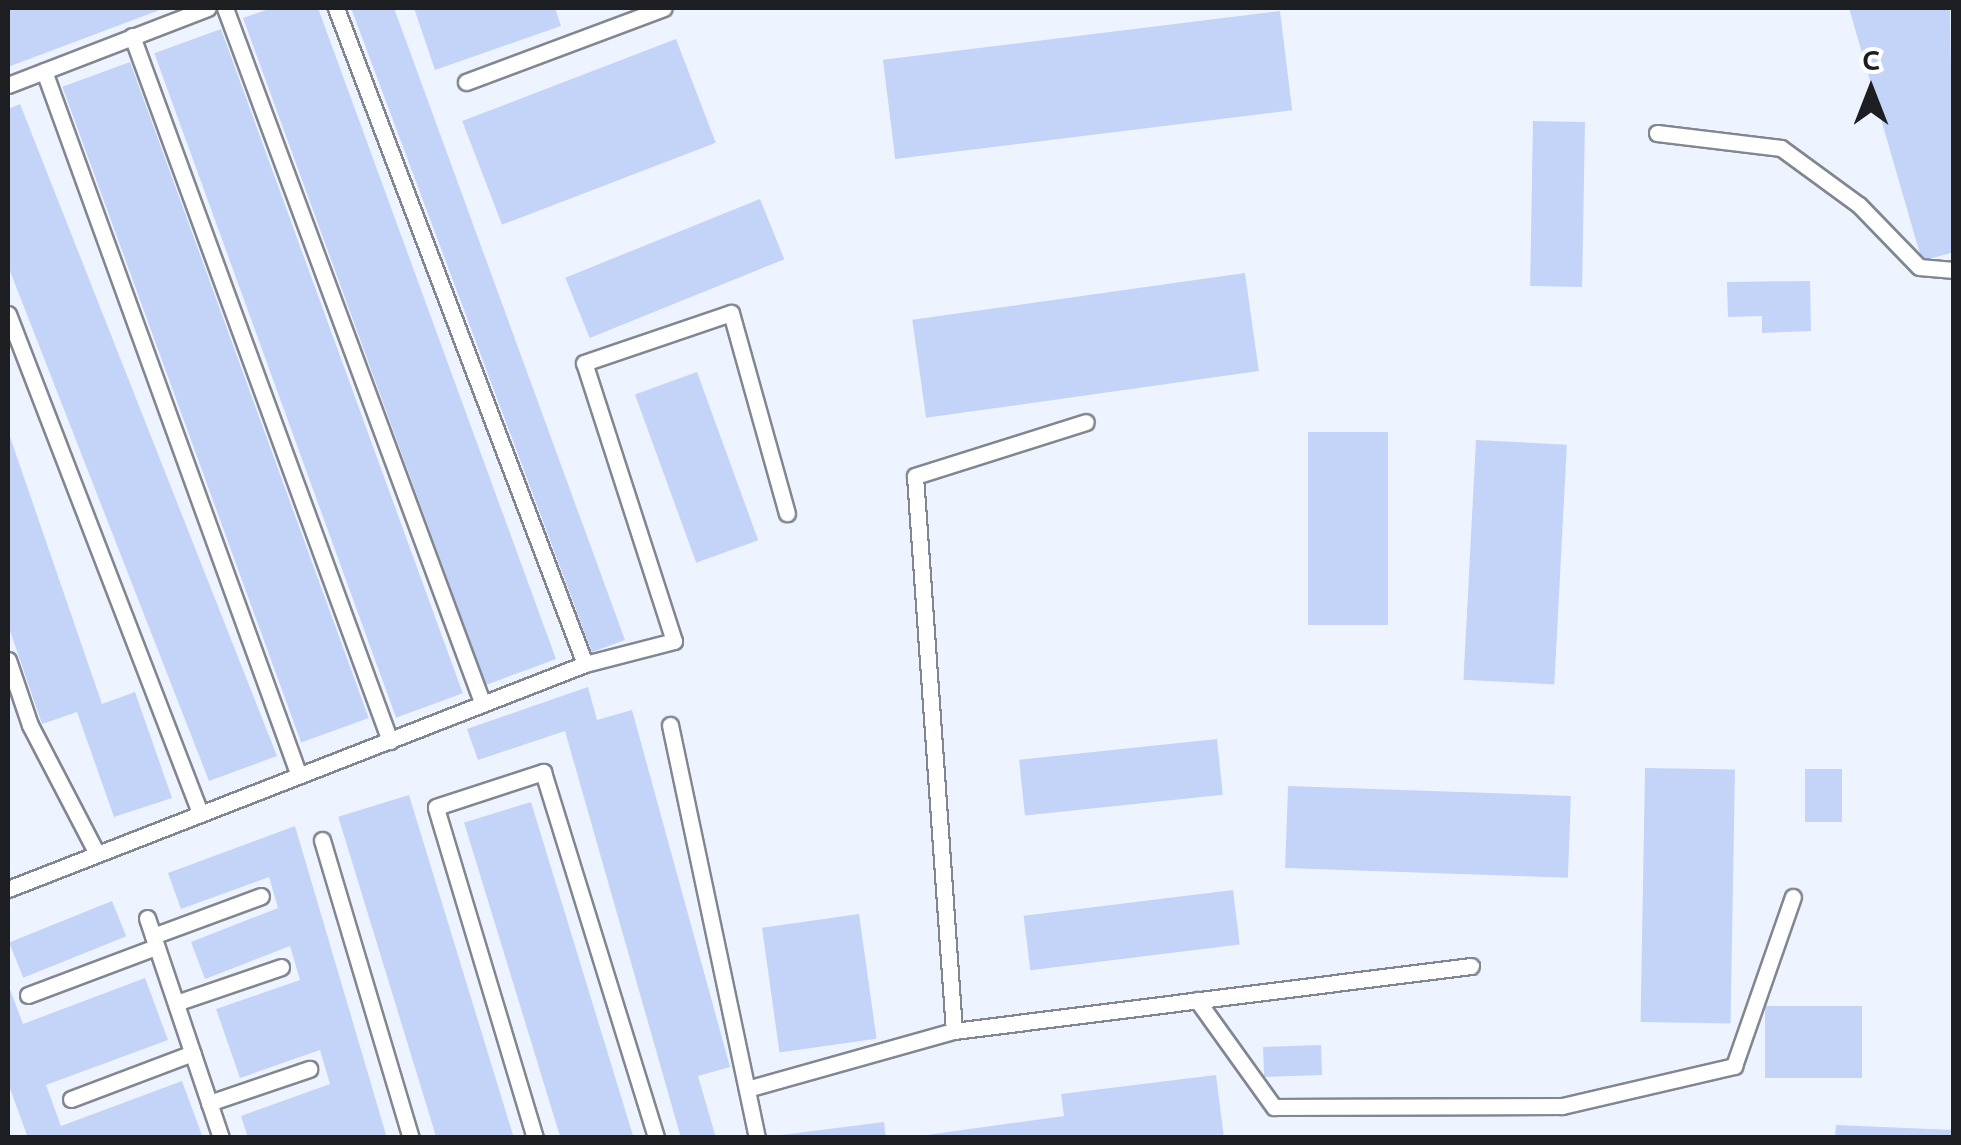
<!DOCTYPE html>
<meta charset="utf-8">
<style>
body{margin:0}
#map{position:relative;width:1961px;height:1145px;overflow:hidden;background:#eef4ff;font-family:Ubuntu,sans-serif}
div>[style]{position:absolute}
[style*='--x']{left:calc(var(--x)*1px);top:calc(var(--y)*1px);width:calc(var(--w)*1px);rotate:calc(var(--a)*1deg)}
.building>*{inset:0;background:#c3d4f8;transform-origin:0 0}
.roads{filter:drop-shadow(2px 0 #828690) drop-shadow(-2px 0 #828690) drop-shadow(0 2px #828690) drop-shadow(0 -2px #828690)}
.lane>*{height:15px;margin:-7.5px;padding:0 7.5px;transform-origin:7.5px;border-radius:7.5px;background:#fff}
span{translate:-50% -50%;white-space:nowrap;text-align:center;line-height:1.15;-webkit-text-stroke:10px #fff;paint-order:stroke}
.frame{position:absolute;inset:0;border:10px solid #1d1e22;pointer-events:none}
.north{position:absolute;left:1821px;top:40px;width:100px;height:100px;-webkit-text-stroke:8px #fff;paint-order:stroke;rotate:0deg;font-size:28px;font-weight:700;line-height:40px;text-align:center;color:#1d1e22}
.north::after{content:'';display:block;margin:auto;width:35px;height:45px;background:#1d1e22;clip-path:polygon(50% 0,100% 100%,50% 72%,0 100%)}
</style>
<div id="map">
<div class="building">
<div style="clip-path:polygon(8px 8px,165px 8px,8px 67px)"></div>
<div style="clip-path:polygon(272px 8px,318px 8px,556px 659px,486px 685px,243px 18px)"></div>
<div style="clip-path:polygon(351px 8px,394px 8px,625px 640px,592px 652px)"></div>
<div style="clip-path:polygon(414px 8px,555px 8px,561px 26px,435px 70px)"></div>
<div style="clip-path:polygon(1849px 8px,1950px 8px,1954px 252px,1922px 261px)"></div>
<div style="left:1280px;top:11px;width:100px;height:400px;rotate:83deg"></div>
<div style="left:221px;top:29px;width:707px;height:71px;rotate:70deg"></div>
<div style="left:676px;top:39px;width:111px;height:229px;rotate:69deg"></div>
<div style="left:130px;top:62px;width:698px;height:72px;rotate:70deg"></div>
<div style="clip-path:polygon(20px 104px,277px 756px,209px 781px,8px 266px,8px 109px)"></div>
<div style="left:1533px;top:121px;width:52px;height:165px;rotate:1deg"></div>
<div style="left:760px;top:199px;width:65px;height:210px;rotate:68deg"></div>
<div style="left:1245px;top:273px;width:99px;height:336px;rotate:82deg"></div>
<div style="clip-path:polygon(1810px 281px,1811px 331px,1762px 333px,1762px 316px,1728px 317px,1727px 282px)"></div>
<div style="left:697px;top:372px;width:179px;height:66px;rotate:70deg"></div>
<div style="clip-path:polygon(8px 431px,102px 704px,135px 692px,172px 798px,114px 817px,77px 712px,42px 724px,8px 625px)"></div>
<div style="left:1308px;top:432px;width:80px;height:193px"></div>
<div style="left:1476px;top:440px;width:91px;height:240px;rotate:3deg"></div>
<div style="clip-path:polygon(588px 687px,597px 720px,632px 710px,730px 1067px,698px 1076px,716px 1138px,681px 1138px,565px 731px,478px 760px,467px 729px)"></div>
<div style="left:1217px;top:739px;width:56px;height:199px;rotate:84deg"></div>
<div style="left:1645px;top:768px;width:90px;height:254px;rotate:1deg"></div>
<div style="left:1805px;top:769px;width:37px;height:53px"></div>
<div style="left:1288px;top:786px;width:283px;height:82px;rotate:2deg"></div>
<div style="left:409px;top:795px;width:358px;height:74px;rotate:73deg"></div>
<div style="left:531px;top:802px;width:351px;height:70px;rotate:73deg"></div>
<div style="clip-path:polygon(295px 826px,387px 1138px,248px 1138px,241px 1116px,330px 1084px,320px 1050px,240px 1078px,216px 1009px,300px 980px,290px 946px,205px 979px,191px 942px,278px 908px,269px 877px,181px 909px,168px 873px)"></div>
<div style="left:1233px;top:890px;width:55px;height:211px;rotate:83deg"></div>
<div style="left:112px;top:901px;width:38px;height:111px;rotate:68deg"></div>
<div style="left:859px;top:914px;width:126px;height:98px;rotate:82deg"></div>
<div style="clip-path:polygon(145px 978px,168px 1040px,46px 1085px,61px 1126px,182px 1081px,203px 1138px,28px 1138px,8px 1083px,8px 984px,23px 1024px)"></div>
<div style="left:1765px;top:1006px;width:97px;height:72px"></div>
<div style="left:1321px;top:1045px;width:30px;height:58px;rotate:88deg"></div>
<div style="clip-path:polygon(1216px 1075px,1224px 1138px,905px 1138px,1064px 1116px,1061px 1094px)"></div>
<div style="clip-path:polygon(884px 1122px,886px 1138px,781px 1138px,781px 1135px)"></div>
<div style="clip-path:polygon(1836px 1125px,1954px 1130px,1954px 1138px,1835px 1138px)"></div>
</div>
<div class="roads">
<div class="lane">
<div style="--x:225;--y:8;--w:740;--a:69.68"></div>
<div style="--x:132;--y:36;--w:751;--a:69.9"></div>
<div style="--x:44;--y:71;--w:747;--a:70.11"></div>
<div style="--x:466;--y:82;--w:211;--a:-20.5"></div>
<div style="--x:8;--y:85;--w:214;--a:-21.1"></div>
<div style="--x:1657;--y:133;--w:125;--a:6.9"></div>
<div style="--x:1781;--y:148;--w:97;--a:36.2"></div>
<div style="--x:1859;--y:205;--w:86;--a:45.9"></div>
<div style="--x:1919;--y:267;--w:35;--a:5"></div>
<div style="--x:8;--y:314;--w:532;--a:68.94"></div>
<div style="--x:8;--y:660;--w:69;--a:71.3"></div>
<div style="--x:30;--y:725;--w:143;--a:62.5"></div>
<div style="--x:585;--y:664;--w:92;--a:-14.5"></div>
<div style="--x:674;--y:641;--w:292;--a:-107.9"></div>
<div style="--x:584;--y:363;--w:155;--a:-18.8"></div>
<div style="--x:731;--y:313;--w:208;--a:74.4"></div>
<div style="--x:670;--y:725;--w:422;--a:78.1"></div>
<div style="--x:322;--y:840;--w:311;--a:73.4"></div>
<div style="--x:8;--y:889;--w:619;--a:-21.3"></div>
<div style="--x:585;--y:664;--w:702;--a:-110.79"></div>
<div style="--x:147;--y:918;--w:232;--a:71.4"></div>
<div style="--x:153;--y:936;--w:115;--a:-20.3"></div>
<div style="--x:28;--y:995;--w:137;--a:-20.6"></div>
<div style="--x:1197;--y:1000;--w:132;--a:54.3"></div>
<div style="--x:1274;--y:1107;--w:288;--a:-0.2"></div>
<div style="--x:1562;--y:1106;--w:177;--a:-13.1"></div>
<div style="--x:1734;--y:1066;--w:179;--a:-70.8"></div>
<div style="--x:176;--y:1003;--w:111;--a:-18.9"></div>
<div style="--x:954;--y:1031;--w:556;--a:-94.02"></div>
<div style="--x:915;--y:476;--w:179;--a:-17.5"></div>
<div style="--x:747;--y:1089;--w:215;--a:-15.7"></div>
<div style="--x:954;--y:1031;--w:521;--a:-7.17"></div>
<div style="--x:71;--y:1099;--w:130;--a:-20.7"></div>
<div style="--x:209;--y:1103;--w:106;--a:-18.8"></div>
<div style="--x:535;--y:1138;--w:345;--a:-106.7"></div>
<div style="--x:436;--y:807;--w:113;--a:-18.1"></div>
<div style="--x:543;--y:772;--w:383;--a:72.8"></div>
</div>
</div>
<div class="frame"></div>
<div class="north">С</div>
</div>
